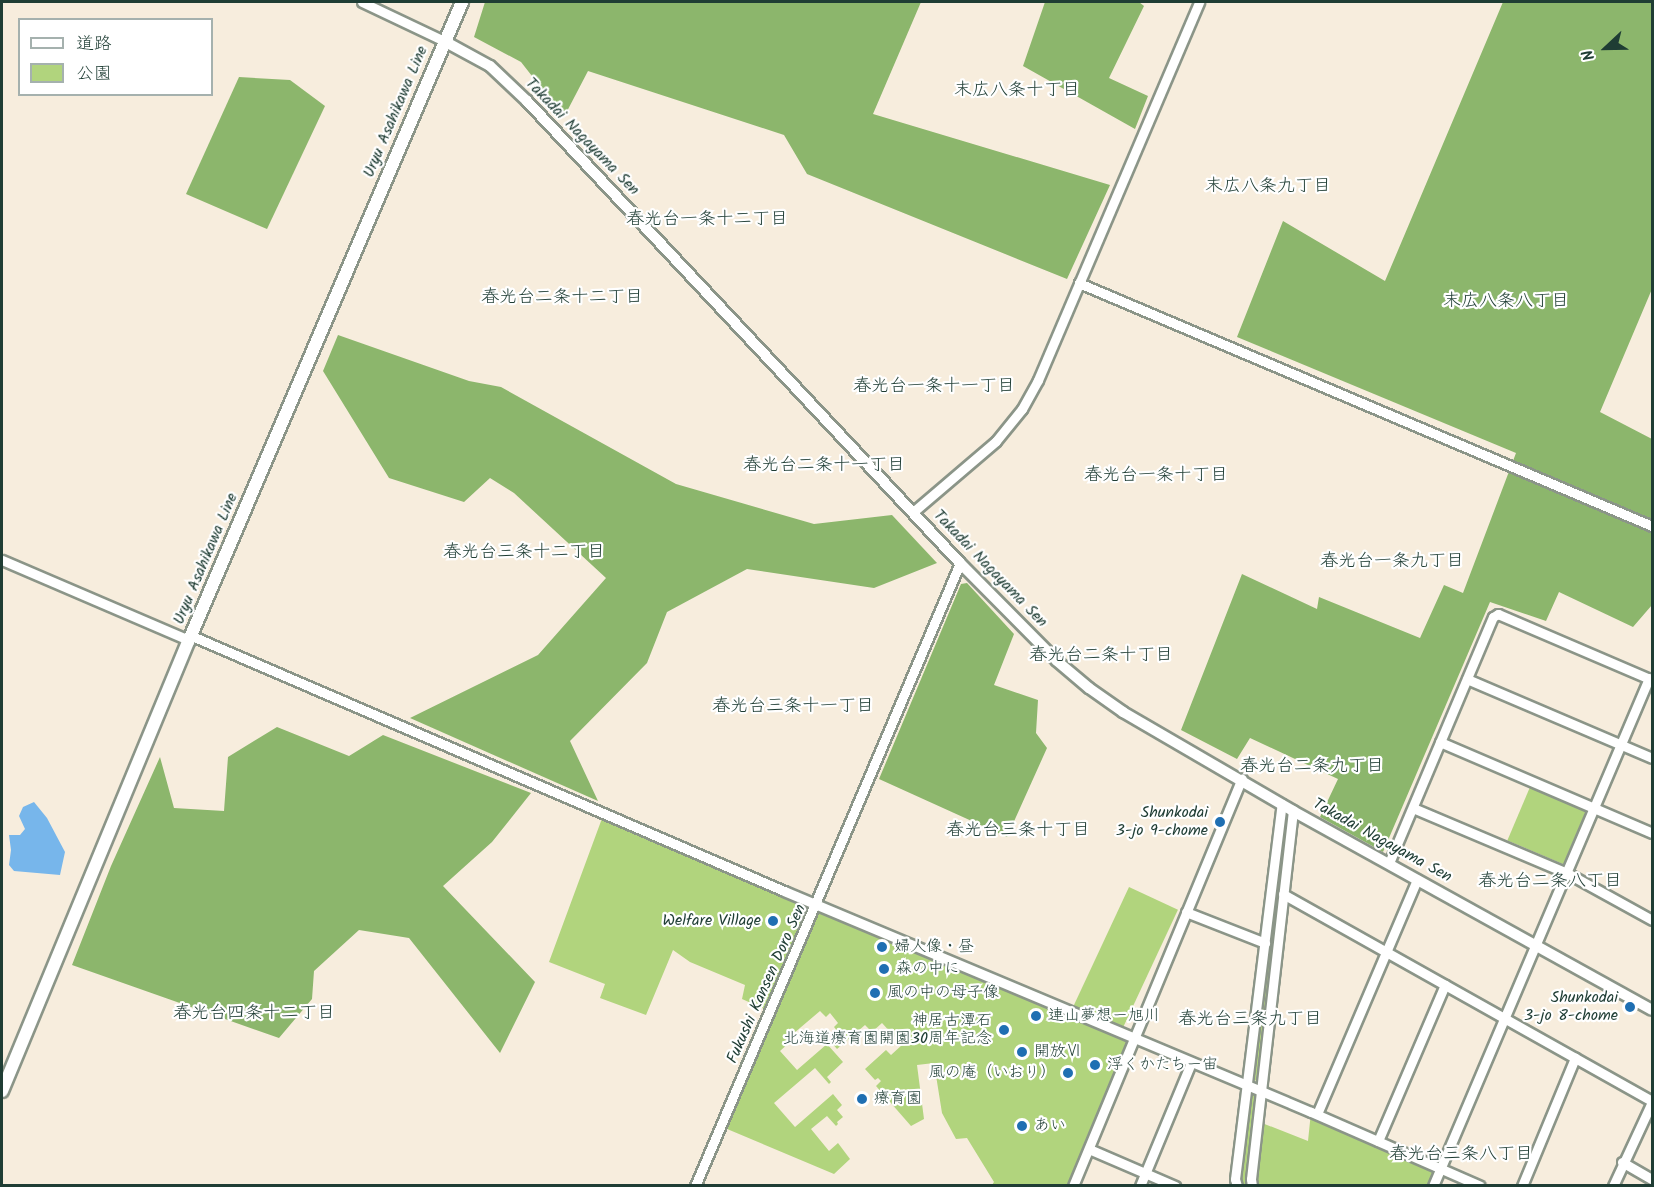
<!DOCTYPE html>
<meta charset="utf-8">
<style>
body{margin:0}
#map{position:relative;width:1654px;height:1187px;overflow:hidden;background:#f7eddd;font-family:Kalam,"Klee One",sans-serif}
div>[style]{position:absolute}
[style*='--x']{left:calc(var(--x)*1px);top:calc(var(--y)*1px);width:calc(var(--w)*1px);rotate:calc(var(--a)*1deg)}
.green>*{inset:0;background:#b1d47d;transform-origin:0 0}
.forest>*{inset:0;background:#8cb66c}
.water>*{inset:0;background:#77b6eb}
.roads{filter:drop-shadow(2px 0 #8b9588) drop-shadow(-2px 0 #8b9588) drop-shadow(0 2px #8b9588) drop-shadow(0 -2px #8b9588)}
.minor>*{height:9px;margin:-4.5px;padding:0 4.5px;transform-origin:4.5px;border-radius:4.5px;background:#fff}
.tertiary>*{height:10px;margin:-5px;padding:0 5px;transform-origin:5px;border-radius:5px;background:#fff}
.secondary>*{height:12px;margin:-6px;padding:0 6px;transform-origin:6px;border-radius:6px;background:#fff}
.dots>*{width:16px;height:16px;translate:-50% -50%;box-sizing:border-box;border:3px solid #fff;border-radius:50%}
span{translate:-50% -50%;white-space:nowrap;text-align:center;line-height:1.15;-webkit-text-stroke:4.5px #fff;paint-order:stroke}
.street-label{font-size:16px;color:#1f3d34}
.poi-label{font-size:16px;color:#1f3d34}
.right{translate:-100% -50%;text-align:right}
.left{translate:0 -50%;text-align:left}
.neighbourhood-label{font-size:18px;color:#1f3d34}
.frame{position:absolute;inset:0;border:3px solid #1f3d34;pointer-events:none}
.legend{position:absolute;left:18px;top:18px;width:195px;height:78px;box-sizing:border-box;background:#fff;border:2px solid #a5b1ae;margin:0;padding:8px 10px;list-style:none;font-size:18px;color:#1f3d34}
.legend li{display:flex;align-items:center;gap:12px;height:30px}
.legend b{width:30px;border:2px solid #a5b1ae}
.north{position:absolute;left:1576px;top:18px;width:60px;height:60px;-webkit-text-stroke:4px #fff;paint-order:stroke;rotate:248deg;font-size:16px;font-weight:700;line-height:24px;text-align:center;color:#1f3d34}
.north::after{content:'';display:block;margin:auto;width:21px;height:27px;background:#1f3d34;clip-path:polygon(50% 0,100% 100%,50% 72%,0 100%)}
</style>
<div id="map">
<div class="green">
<div style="left:1530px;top:787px;width:61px;height:58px;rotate:23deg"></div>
<div style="clip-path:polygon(1280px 812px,1290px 815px,1256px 1081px,1250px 1076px)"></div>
<div style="clip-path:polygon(604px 813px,1135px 1038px,1073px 1185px,992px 1185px,994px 1182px,967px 1138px,956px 1139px,942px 1113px,934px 1063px,917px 1065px,924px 1119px,911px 1126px,876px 1086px,881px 1081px,878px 1078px,875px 1080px,865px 1069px,886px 1050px,891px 1055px,902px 1045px,882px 1023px,872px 1032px,865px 1025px,837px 1049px,831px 1042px,840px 1034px,834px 1027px,838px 1023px,830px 1013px,826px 1017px,820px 1011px,787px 1039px,790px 1042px,780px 1051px,797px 1070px,827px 1044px,843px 1062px,827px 1077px,831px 1082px,829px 1084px,815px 1068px,774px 1103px,795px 1127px,833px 1094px,842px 1105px,837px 1110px,843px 1117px,837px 1122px,838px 1124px,836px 1126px,827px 1116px,811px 1129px,829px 1151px,838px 1143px,850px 1159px,834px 1174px,720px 1126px,769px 1011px,742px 999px,745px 985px,690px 962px,673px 950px,646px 1015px,600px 998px,605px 984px,549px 962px)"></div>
<div style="left:1129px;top:887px;width:54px;height:131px;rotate:25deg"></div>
<div style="clip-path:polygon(1250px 1092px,1256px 1096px,1249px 1185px,1240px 1185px)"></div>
<div style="clip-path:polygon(1311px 1112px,1441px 1169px,1433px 1185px,1252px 1186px,1257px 1121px,1308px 1141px)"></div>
</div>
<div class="forest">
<div style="clip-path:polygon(485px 2px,921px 2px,873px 114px,1110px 185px,1067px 279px,807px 174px,784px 135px,588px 71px,564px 117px,521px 62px,474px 37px)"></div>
<div style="clip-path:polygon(1045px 2px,1139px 2px,1144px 6px,1109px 78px,1148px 96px,1135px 129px,1023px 66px)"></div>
<div style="clip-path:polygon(1503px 2px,1652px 2px,1652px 289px,1600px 412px,1652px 439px,1652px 605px,1633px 627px,1559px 592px,1546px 621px,1490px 602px,1383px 852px,1320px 817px,1338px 779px,1250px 738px,1237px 759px,1181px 730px,1242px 574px,1317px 609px,1319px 597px,1420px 638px,1444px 585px,1463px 593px,1516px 453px,1237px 337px,1283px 221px,1385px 281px)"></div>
<div style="clip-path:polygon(239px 77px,290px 80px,325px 106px,267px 229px,186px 194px)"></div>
<div style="clip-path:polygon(338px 335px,469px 381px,501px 387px,676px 484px,814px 524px,892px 515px,937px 563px,874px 588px,747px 569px,667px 612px,647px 663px,570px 741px,598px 801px,410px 718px,538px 655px,606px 578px,514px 493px,490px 478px,464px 502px,389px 478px,323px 371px)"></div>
<div style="clip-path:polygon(967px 583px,1014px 634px,994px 685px,1038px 700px,1036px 733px,1047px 748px,1007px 837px,879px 779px,961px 584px)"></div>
<div style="clip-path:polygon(277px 727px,349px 756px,383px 735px,531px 793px,492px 842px,443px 886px,535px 982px,500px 1053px,409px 938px,359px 930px,314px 971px,312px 999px,279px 1038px,72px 965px,111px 866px,160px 757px,174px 808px,224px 811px,228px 757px)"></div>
</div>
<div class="water">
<div style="clip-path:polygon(34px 802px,47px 818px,65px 852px,60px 875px,14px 871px,9px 865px,11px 850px,9px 835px,20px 835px,25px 829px,19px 816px,23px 807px)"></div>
</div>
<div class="roads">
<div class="minor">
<div style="--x:362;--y:2;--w:91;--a:25.4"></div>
<div style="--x:1079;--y:283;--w:622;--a:22.98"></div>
<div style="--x:913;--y:512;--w:109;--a:-40.5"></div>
<div style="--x:996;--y:441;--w:41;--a:-50.9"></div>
<div style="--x:1022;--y:409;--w:33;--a:-61"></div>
<div style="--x:1038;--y:380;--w:411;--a:-66.9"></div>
<div style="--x:2;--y:560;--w:203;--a:23.2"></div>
<div style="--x:192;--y:636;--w:645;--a:23.3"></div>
<div style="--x:784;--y:891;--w:571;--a:22.75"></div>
<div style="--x:1311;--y:1112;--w:184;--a:23.6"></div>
<div style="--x:1467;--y:679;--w:201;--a:23.1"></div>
<div style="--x:1440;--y:742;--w:231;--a:23.2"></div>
<div style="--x:1413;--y:808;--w:167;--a:22.9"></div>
<div style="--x:1567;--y:873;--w:97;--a:28.9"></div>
<div style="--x:1389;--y:863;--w:267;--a:-67.1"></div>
<div style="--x:1493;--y:617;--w:6;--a:-31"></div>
<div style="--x:1498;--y:614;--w:168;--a:23.2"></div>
<div style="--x:1283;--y:894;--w:423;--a:29.3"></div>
<div style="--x:1186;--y:912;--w:85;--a:21.4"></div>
<div style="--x:1317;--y:1114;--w:255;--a:-66.9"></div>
<div style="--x:1378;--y:1141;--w:170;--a:-66.8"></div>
<div style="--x:1089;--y:1149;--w:94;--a:23.3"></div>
<div style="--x:1622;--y:1162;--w:34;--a:30"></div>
<div style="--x:695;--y:1186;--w:677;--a:-66.96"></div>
<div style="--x:1073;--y:1186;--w:441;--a:-67.5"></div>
<div style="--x:1140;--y:1186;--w:133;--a:-67.5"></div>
<div style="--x:1237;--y:1186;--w:7;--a:-106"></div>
<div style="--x:1235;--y:1179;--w:378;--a:-82.9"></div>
<div style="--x:1252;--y:1186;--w:7;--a:-98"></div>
<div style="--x:1251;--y:1179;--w:370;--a:-83.5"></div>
<div style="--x:1433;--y:1186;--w:552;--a:-66.96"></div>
<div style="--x:1522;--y:1186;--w:139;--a:-67.5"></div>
<div style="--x:1613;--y:1186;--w:93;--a:-65.1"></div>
</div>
<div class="tertiary">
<div style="--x:444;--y:41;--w:52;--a:28.5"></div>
<div style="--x:490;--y:66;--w:51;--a:43.4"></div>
<div style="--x:527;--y:101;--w:633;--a:46.86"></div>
<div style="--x:960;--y:563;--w:138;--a:45.3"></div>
<div style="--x:1057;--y:661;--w:42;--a:40.2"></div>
<div style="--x:1089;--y:688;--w:42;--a:35.2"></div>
<div style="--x:1123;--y:712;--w:197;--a:30.2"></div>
<div style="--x:1293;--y:811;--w:410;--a:29"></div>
</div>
<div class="secondary">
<div style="--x:2;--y:1091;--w:488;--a:-67.5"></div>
<div style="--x:189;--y:640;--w:694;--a:-66.83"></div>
</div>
</div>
<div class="dots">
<div style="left:1220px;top:822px;background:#1f6fb2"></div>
<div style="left:773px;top:921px;background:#1f6fb2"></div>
<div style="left:882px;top:947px;background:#1f6fb2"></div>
<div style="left:884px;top:969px;background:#1f6fb2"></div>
<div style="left:875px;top:993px;background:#1f6fb2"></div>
<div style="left:1630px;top:1007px;background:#1f6fb2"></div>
<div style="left:1036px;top:1016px;background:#1f6fb2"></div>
<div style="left:1004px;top:1030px;background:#1f6fb2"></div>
<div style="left:1022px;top:1052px;background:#1f6fb2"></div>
<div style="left:1095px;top:1065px;background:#1f6fb2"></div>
<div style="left:1068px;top:1073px;background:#1f6fb2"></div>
<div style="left:862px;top:1099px;background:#1f6fb2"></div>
<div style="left:1022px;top:1126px;background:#1f6fb2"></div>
</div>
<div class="street-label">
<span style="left:396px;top:112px;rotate:-67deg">Uryu Asahikawa Line</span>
<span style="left:582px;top:137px;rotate:46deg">Takadai Nagayama Sen</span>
<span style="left:206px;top:559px;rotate:-67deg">Uryu Asahikawa Line</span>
<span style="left:990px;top:569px;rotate:46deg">Takadai Nagayama Sen</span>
<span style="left:1382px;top:841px;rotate:29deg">Takadai Nagayama Sen</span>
<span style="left:767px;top:984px;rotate:-66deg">Fukushi Kansen Doro Sen</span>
</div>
<div class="poi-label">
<span class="right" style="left:1208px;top:822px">Shunkodai<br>3-jo 9-chome</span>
<span class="right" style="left:761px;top:921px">Welfare Village</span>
<span class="left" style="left:894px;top:947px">婦人像・昼</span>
<span class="left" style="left:896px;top:969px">森の中に</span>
<span class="left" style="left:887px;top:993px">風の中の母子像</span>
<span class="right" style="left:1618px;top:1007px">Shunkodai<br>3-jo 8-chome</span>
<span class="left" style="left:1048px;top:1016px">連山夢想ー旭川</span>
<span class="right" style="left:992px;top:1030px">神居古潭石<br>北海道療育園開園30周年記念</span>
<span class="left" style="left:1034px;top:1052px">開放Ⅵ</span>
<span class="left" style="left:1107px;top:1065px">浮くかたちー宙</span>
<span class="right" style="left:1056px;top:1073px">風の庵（いおり）</span>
<span class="left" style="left:874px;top:1099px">療育園</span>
<span class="left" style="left:1034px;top:1126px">あい</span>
</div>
<div class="neighbourhood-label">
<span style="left:1017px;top:91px">末広八条十丁目</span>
<span style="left:1268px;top:187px">末広八条九丁目</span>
<span style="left:707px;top:220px">春光台一条十二丁目</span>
<span style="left:562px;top:298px">春光台二条十二丁目</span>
<span style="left:1506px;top:302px">末広八条八丁目</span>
<span style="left:934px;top:387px">春光台一条十一丁目</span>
<span style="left:824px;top:466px">春光台二条十一丁目</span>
<span style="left:1156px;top:476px">春光台一条十丁目</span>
<span style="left:524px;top:553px">春光台三条十二丁目</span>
<span style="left:1392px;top:562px">春光台一条九丁目</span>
<span style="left:1101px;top:656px">春光台二条十丁目</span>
<span style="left:793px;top:707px">春光台三条十一丁目</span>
<span style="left:1312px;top:767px">春光台二条九丁目</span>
<span style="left:1018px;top:831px">春光台三条十丁目</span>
<span style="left:1550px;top:882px">春光台二条八丁目</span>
<span style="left:254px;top:1014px">春光台四条十二丁目</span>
<span style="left:1250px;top:1020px">春光台三条九丁目</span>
<span style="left:1461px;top:1155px">春光台三条八丁目</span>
</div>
<div class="frame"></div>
<ul class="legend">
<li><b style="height:8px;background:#fff"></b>道路</li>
<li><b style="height:16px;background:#b1d47d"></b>公園</li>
</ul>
<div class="north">N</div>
</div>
